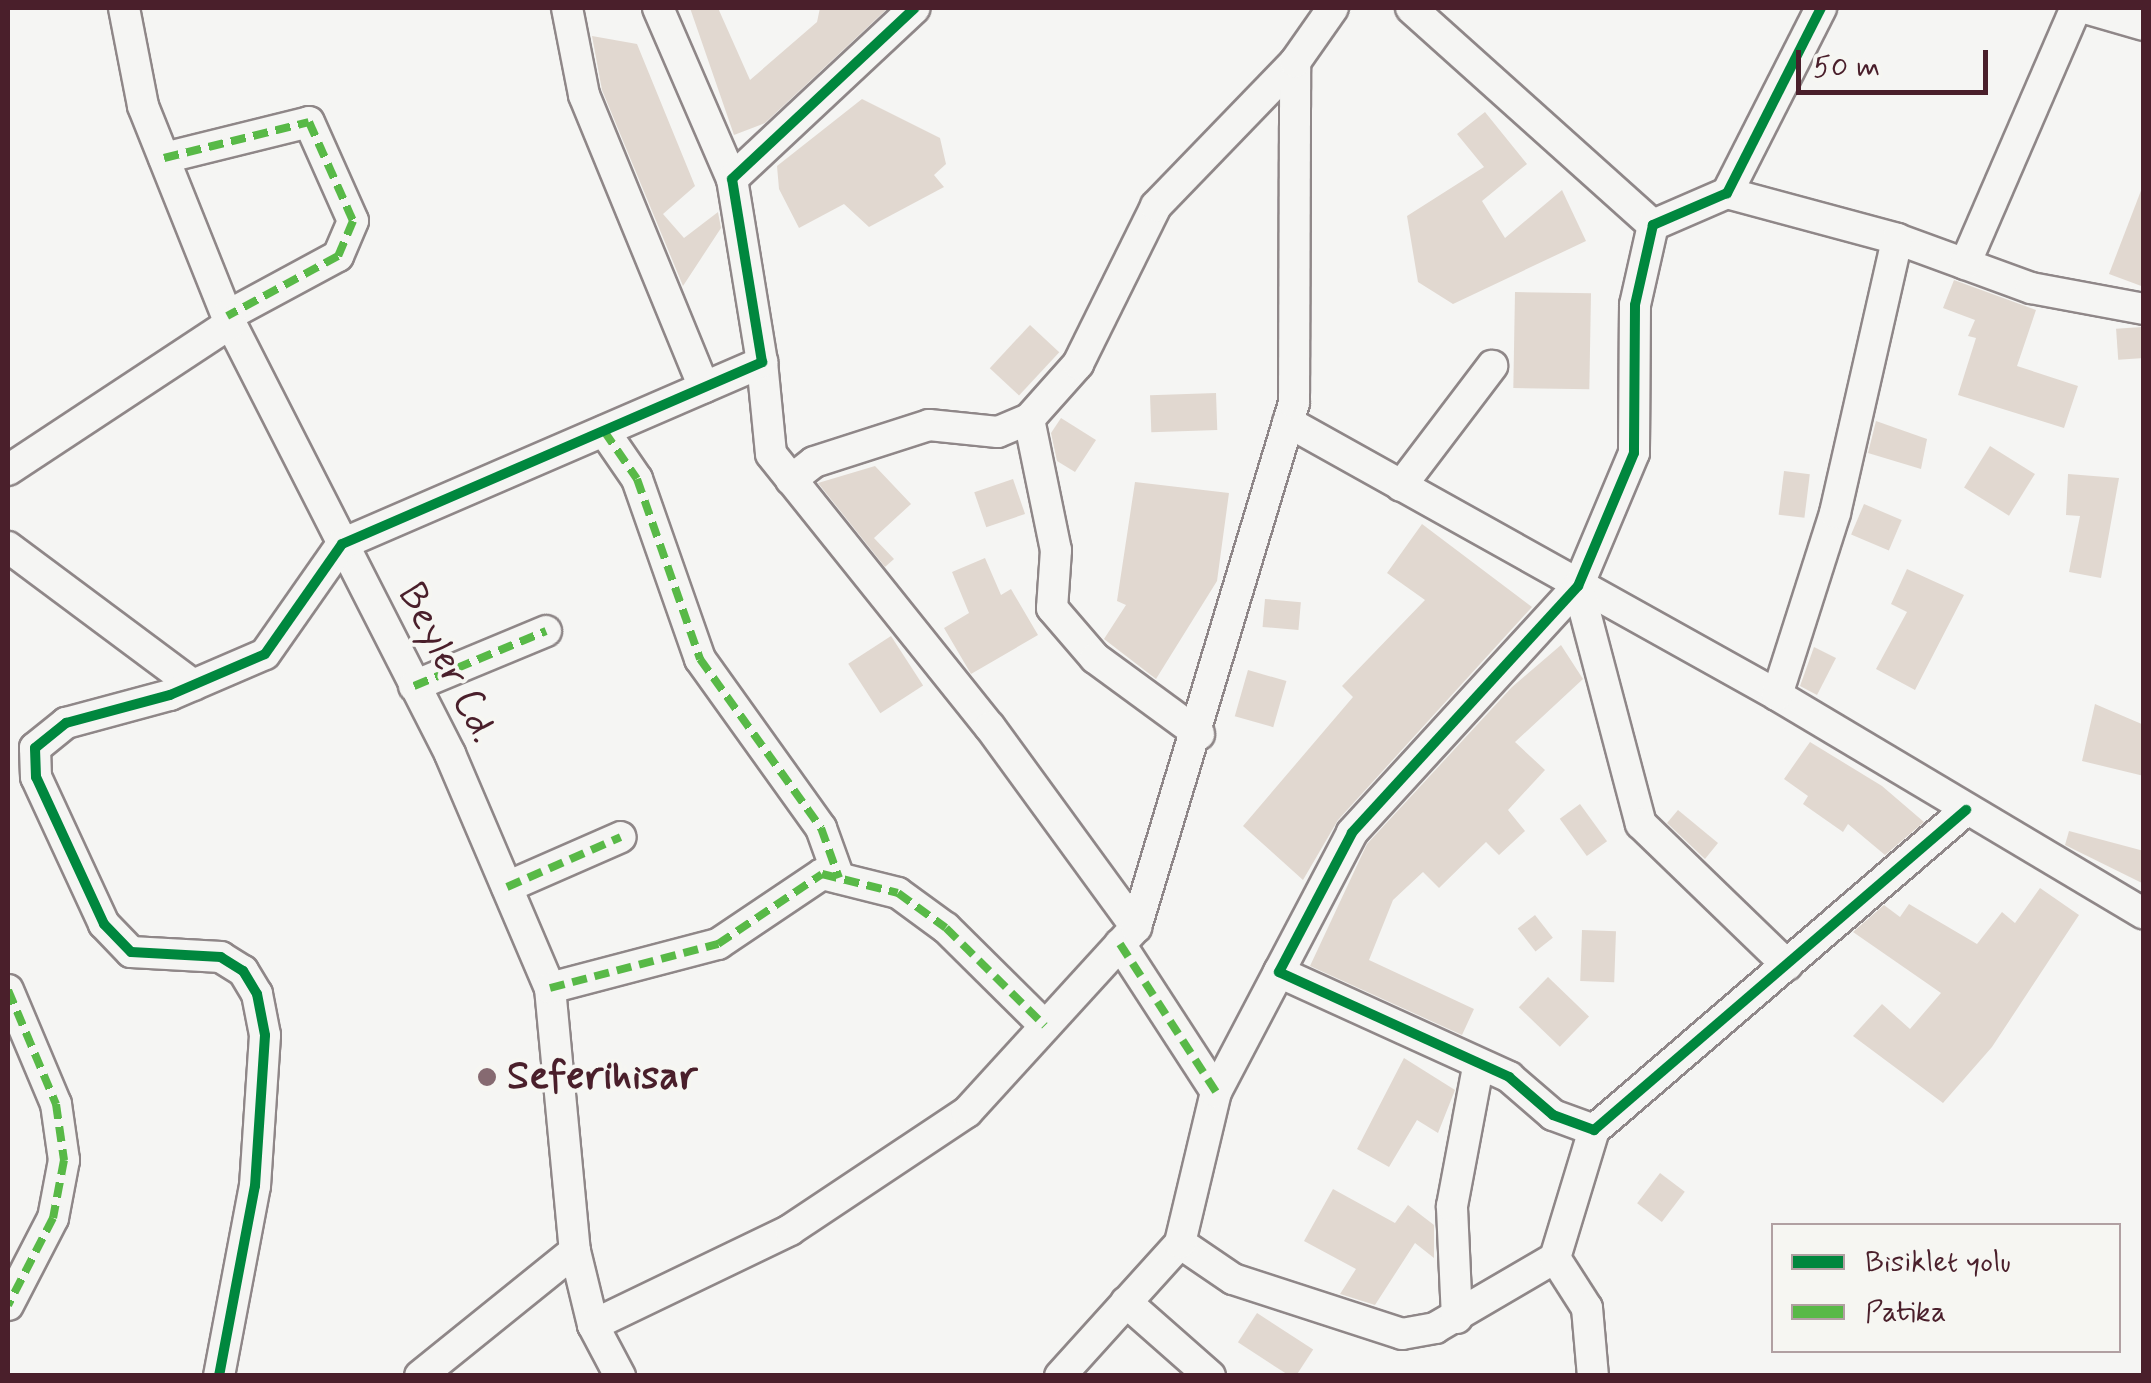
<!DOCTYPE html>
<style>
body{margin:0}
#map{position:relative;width:2151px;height:1383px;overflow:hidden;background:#f5f5f3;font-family:Mynerve,sans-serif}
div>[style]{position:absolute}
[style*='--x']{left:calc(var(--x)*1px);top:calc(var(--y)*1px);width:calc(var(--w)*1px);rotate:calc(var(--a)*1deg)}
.building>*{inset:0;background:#e1d8d0;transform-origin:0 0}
.roads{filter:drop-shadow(2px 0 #8f8788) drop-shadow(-2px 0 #8f8788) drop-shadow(0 2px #8f8788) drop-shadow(0 -2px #8f8788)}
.minor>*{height:30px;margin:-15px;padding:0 15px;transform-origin:15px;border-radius:15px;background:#f5f5f3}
.quiet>*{height:8px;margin-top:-4px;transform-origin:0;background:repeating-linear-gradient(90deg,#58b947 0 15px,transparent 0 23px)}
.cycleway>*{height:10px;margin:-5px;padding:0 5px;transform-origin:5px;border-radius:5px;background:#00873e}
.dots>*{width:28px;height:28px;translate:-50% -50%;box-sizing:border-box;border:5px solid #f6f6f2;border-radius:50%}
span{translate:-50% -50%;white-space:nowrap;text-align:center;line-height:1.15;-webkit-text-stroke:8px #f6f6f2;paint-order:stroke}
.street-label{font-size:40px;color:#4a1f2b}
.poi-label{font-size:40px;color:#4a1f2b;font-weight:700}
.left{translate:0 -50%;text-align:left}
.frame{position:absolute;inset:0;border:10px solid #4a1f2b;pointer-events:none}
.legend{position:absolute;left:1771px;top:1223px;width:350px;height:130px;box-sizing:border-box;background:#f6f6f2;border:2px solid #b1a0a2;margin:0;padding:12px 18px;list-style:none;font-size:30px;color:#4a1f2b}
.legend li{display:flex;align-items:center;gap:20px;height:50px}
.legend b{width:50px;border:2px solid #b1a0a2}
.scale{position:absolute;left:1796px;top:50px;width:192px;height:45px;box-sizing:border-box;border:5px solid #4a1f2b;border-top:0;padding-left:12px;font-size:30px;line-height:35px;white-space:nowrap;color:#4a1f2b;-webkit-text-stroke:8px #f6f6f2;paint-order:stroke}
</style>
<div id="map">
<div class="building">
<div style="clip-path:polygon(690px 8px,718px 8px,750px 80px,817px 22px,820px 8px,888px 8px,765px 123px,734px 135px)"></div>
<div style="clip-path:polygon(592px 36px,637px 44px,695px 186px,663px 214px,684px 238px,718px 212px,721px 228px,683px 286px,602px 90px)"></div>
<div style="clip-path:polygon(862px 99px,940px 138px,946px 164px,934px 175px,944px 187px,869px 227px,844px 204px,799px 228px,779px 189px,777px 166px)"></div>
<div style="clip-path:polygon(1485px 112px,1527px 164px,1482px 201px,1505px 238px,1562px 190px,1586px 241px,1453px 304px,1418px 282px,1407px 216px,1484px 167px,1457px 134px)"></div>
<div style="clip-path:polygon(2142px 188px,2144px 189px,2144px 287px,2109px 274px)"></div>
<div style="clip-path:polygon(1954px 280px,2036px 310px,2017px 366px,2078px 386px,2064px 428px,1958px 395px,1976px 338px,1968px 336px,1975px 320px,1943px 308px)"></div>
<div style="left:1515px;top:292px;width:76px;height:96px;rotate:1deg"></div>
<div style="left:1030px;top:325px;width:40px;height:59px;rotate:43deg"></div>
<div style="left:2142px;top:327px;width:31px;height:26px;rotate:86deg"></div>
<div style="left:1216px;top:393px;width:37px;height:66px;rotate:88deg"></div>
<div style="clip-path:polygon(1061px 418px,1096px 440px,1075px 472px,1057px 461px,1051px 433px)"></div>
<div style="clip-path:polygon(1876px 421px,1927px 439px,1921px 469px,1868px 453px)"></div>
<div style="left:1990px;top:446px;width:53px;height:49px;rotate:32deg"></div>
<div style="clip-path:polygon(875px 466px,911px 504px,874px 538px,894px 559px,885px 567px,818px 483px)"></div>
<div style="left:1784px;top:471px;width:26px;height:44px;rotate:7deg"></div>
<div style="clip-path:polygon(2068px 474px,2119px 478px,2101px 578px,2069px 572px,2080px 516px,2066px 515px)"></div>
<div style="left:1013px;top:479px;width:37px;height:41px;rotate:71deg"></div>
<div style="clip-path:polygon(1135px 482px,1229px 493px,1217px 581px,1156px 679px,1104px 639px,1126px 605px,1117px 601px)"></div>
<div style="left:1864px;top:504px;width:41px;height:33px;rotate:23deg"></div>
<div style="clip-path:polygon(1422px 524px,1532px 607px,1338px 820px,1303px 880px,1243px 826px,1353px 697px,1342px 686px,1425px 600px,1387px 573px)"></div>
<div style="clip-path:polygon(985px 558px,1001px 595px,1011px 589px,1038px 635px,971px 674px,944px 628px,969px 613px,952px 572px)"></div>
<div style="clip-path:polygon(1907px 569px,1964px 595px,1915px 690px,1876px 669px,1907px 612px,1891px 604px)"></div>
<div style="left:1265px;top:599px;width:36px;height:28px;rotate:5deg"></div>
<div style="left:891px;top:636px;width:59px;height:51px;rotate:57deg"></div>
<div style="clip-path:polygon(1561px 645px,1583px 679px,1515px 742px,1545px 770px,1508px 810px,1525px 831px,1499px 855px,1486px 842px,1439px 888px,1423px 872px,1393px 900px,1369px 960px,1474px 1009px,1462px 1035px,1310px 966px,1367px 844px,1512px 687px)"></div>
<div style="clip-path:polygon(1814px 647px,1836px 658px,1817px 695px,1800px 686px)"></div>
<div style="left:1248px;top:670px;width:40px;height:48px;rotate:16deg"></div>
<div style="clip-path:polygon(2095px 704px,2144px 725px,2144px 776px,2082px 761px)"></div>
<div style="clip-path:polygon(1810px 742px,1882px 786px,1924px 822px,1885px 855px,1848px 824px,1843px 832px,1803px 804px,1808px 796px,1784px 779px)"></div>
<div style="left:1580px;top:804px;width:46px;height:25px;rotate:54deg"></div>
<div style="clip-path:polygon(1678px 810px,1718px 843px,1705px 859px,1667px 823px)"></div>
<div style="clip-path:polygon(2069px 831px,2144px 851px,2144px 884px,2065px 845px)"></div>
<div style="clip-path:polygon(2040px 888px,2079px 915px,1992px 1047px,1943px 1103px,1853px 1036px,1882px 1004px,1910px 1029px,1941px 993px,1853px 932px,1884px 905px,1900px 917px,1909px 904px,1977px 944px,2002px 912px,2015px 923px)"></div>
<div style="left:1535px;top:915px;width:29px;height:22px;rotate:52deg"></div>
<div style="left:1582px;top:930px;width:34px;height:51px;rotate:2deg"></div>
<div style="left:1548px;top:977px;width:57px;height:42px;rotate:44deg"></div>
<div style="clip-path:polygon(1404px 1058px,1455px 1090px,1438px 1133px,1417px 1120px,1389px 1167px,1357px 1149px)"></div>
<div style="left:1660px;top:1173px;width:31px;height:38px;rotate:37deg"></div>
<div style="clip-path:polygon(1333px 1189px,1395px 1223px,1408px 1205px,1434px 1225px,1434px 1258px,1415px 1243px,1375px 1305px,1340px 1294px,1356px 1269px,1304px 1241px)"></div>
<div style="left:1257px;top:1313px;width:67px;height:35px;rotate:33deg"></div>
</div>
<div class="roads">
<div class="minor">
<div style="--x:124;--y:8;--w:100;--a:79"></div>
<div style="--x:143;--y:106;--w:226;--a:68.2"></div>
<div style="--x:227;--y:316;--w:492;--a:63"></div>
<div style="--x:450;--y:754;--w:254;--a:66.9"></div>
<div style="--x:550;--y:988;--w:264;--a:84.6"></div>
<div style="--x:575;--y:1251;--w:76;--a:76.3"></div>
<div style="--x:593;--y:1325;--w:58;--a:62.1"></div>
<div style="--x:567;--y:8;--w:89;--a:78.9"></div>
<div style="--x:584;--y:95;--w:316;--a:67.7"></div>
<div style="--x:658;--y:8;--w:186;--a:66.6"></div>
<div style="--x:1411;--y:8;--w:325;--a:41.9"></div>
<div style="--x:1821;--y:8;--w:208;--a:116.9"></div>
<div style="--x:1727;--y:193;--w:81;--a:156.6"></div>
<div style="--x:1653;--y:225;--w:82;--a:102.7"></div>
<div style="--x:1635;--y:305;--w:148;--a:90.4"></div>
<div style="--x:1634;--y:453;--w:144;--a:112.8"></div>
<div style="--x:1578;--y:586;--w:335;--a:132.5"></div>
<div style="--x:1352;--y:833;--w:157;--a:117.7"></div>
<div style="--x:1279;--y:972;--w:253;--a:24.5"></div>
<div style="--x:1509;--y:1077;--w:58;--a:40.8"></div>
<div style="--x:1553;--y:1115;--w:44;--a:20.1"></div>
<div style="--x:1594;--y:1130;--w:491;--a:-40.7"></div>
<div style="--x:2085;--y:8;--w:61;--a:16.1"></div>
<div style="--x:164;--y:158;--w:149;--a:-13.9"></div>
<div style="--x:309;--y:122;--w:108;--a:66"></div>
<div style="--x:353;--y:221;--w:38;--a:113"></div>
<div style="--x:338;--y:256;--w:126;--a:151.6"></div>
<div style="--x:1727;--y:193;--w:176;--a:15.1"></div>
<div style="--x:1897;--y:239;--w:143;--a:20.1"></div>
<div style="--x:2031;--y:288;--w:115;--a:10.5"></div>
<div style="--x:1965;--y:264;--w:279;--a:-66.6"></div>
<div style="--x:762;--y:362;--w:92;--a:84.4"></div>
<div style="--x:771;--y:454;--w:350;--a:51.3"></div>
<div style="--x:990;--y:727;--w:248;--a:53.9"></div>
<div style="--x:1029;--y:419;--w:134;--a:78.4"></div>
<div style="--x:1056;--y:550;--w:58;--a:93.9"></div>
<div style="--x:1052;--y:608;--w:66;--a:49.3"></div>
<div style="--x:1095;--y:658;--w:129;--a:36.2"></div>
<div style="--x:1288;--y:422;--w:560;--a:29.17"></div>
<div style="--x:1777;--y:695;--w:427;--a:30.8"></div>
<div style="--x:604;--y:431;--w:58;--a:55.5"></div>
<div style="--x:637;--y:479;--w:191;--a:70.7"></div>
<div style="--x:700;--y:659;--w:208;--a:54.4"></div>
<div style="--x:821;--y:828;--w:53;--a:70.2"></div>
<div style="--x:8;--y:470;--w:267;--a:-33.4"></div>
<div style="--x:791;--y:480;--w:29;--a:-38"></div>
<div style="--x:814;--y:462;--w:121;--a:-17.8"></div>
<div style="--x:929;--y:425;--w:69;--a:5.8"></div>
<div style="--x:998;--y:432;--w:34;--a:-23"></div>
<div style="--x:1029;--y:419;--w:74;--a:-48.3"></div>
<div style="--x:1078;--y:364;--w:176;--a:-63.7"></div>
<div style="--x:1156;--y:206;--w:200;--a:-46"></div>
<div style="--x:1401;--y:486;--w:151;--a:-52.8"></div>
<div style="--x:8;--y:547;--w:231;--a:36.7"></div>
<div style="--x:1578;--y:586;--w:246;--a:75.2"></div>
<div style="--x:1641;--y:824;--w:203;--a:44"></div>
<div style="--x:414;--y:686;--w:143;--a:-22.6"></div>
<div style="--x:1777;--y:695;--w:191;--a:-72.3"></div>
<div style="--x:1835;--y:513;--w:281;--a:-77.2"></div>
<div style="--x:507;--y:887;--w:124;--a:-23.7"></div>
<div style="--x:1120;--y:944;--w:176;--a:57"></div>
<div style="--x:550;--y:988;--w:174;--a:-14.7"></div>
<div style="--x:718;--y:944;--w:125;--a:-33.9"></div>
<div style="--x:822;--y:874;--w:78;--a:14"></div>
<div style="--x:898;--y:893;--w:59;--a:36.1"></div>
<div style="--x:946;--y:928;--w:139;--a:44.7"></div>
<div style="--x:8;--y:990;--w:124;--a:67.2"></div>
<div style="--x:56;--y:1104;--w:57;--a:81.9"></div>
<div style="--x:64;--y:1160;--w:59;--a:100.7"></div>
<div style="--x:53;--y:1218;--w:98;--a:117.3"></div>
<div style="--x:1180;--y:1243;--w:64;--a:34.2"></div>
<div style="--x:1233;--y:1279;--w:178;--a:18"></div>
<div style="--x:1402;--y:1334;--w:34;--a:-10"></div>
<div style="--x:1435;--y:1328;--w:139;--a:-30.3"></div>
<div style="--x:1555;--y:1258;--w:134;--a:-73.1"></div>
<div style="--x:1555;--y:1258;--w:59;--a:57.4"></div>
<div style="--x:1587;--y:1308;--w:68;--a:85"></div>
<div style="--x:1126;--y:1302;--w:112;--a:41.4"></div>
<div style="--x:1457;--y:1318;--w:112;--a:-92.6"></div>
<div style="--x:1452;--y:1206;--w:141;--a:-79.4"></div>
<div style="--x:593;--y:1325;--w:219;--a:-25.7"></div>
<div style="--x:790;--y:1230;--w:213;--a:-33.7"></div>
<div style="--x:967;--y:1112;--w:251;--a:-47.6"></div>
<div style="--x:1136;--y:927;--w:547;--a:-73.22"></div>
<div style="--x:1294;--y:403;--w:341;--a:-89.8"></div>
<div style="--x:1295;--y:62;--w:66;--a:-54.9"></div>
<div style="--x:219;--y:1376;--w:193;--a:-79.3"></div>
<div style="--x:255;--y:1186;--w:151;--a:-86.2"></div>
<div style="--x:265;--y:1035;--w:42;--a:-101"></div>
<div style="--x:257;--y:994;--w:27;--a:-121"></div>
<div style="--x:243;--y:971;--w:26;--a:-148"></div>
<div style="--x:221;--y:957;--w:90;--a:-176.8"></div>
<div style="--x:131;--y:952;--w:39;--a:-134"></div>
<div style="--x:104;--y:924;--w:162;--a:-114.8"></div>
<div style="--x:36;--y:777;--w:29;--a:-92"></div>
<div style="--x:35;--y:748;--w:40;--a:-39"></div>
<div style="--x:66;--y:723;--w:108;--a:-15.1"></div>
<div style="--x:170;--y:695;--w:103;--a:-23.3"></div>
<div style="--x:265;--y:654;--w:134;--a:-55"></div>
<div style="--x:342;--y:544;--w:458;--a:-23.4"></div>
<div style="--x:762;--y:362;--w:185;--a:-99.3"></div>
<div style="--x:732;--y:179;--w:250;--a:-43.1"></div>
<div style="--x:420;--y:1376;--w:199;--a:-38.9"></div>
<div style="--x:1060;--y:1376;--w:179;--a:-47.9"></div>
<div style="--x:1180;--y:1243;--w:155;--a:-76.6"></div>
<div style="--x:1216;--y:1092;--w:136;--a:-62.3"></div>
</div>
</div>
<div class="quiet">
<div style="--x:164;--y:158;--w:149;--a:-13.9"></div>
<div style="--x:309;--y:122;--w:108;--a:66"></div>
<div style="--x:353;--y:221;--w:38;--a:113"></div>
<div style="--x:338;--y:256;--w:126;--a:151.6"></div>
<div style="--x:604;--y:431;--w:58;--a:55.5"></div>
<div style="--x:637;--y:479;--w:191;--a:70.7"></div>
<div style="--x:700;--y:659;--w:208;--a:54.4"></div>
<div style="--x:821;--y:828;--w:53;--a:70.2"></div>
<div style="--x:414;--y:686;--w:143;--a:-22.6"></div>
<div style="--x:507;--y:887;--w:124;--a:-23.7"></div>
<div style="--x:1120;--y:944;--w:176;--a:57"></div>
<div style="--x:550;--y:988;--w:174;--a:-14.7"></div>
<div style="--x:718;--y:944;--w:125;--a:-33.9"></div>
<div style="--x:822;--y:874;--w:78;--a:14"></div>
<div style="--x:898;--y:893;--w:59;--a:36.1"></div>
<div style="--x:946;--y:928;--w:139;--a:44.7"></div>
<div style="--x:8;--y:990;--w:124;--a:67.2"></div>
<div style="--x:56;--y:1104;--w:57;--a:81.9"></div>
<div style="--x:64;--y:1160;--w:59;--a:100.7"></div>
<div style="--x:53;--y:1218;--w:98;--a:117.3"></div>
</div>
<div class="cycleway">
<div style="--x:1821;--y:8;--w:208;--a:116.9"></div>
<div style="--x:1727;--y:193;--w:81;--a:156.6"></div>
<div style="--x:1653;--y:225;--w:82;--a:102.7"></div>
<div style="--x:1635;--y:305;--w:148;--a:90.4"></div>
<div style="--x:1634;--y:453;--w:144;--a:112.8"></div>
<div style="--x:1578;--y:586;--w:335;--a:132.5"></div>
<div style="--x:1352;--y:833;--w:157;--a:117.7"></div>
<div style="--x:1279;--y:972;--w:253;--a:24.5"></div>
<div style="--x:1509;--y:1077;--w:58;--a:40.8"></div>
<div style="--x:1553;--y:1115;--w:44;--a:20.1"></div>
<div style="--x:1594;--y:1130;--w:491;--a:-40.7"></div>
<div style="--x:219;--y:1376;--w:193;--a:-79.3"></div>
<div style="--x:255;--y:1186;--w:151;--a:-86.2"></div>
<div style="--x:265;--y:1035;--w:42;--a:-101"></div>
<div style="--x:257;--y:994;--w:27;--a:-121"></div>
<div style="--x:243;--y:971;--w:26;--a:-148"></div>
<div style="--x:221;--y:957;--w:90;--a:-176.8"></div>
<div style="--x:131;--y:952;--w:39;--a:-134"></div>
<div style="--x:104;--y:924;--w:162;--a:-114.8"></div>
<div style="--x:36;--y:777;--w:29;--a:-92"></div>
<div style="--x:35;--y:748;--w:40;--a:-39"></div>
<div style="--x:66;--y:723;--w:108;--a:-15.1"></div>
<div style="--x:170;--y:695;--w:103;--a:-23.3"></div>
<div style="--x:265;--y:654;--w:134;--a:-55"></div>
<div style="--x:342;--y:544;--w:458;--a:-23.4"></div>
<div style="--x:762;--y:362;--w:185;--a:-99.3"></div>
<div style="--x:732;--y:179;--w:250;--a:-43.1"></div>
</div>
<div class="dots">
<div style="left:487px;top:1077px;background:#866a71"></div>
</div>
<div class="street-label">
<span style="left:447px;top:663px;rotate:63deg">Beyler Cd.</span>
</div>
<div class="poi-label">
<span class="left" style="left:507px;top:1077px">Seferihisar</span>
</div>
<div class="frame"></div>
<ul class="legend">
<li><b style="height:12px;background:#00873e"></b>Bisiklet yolu</li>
<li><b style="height:12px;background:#58b947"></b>Patika</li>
</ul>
<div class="scale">50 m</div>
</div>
